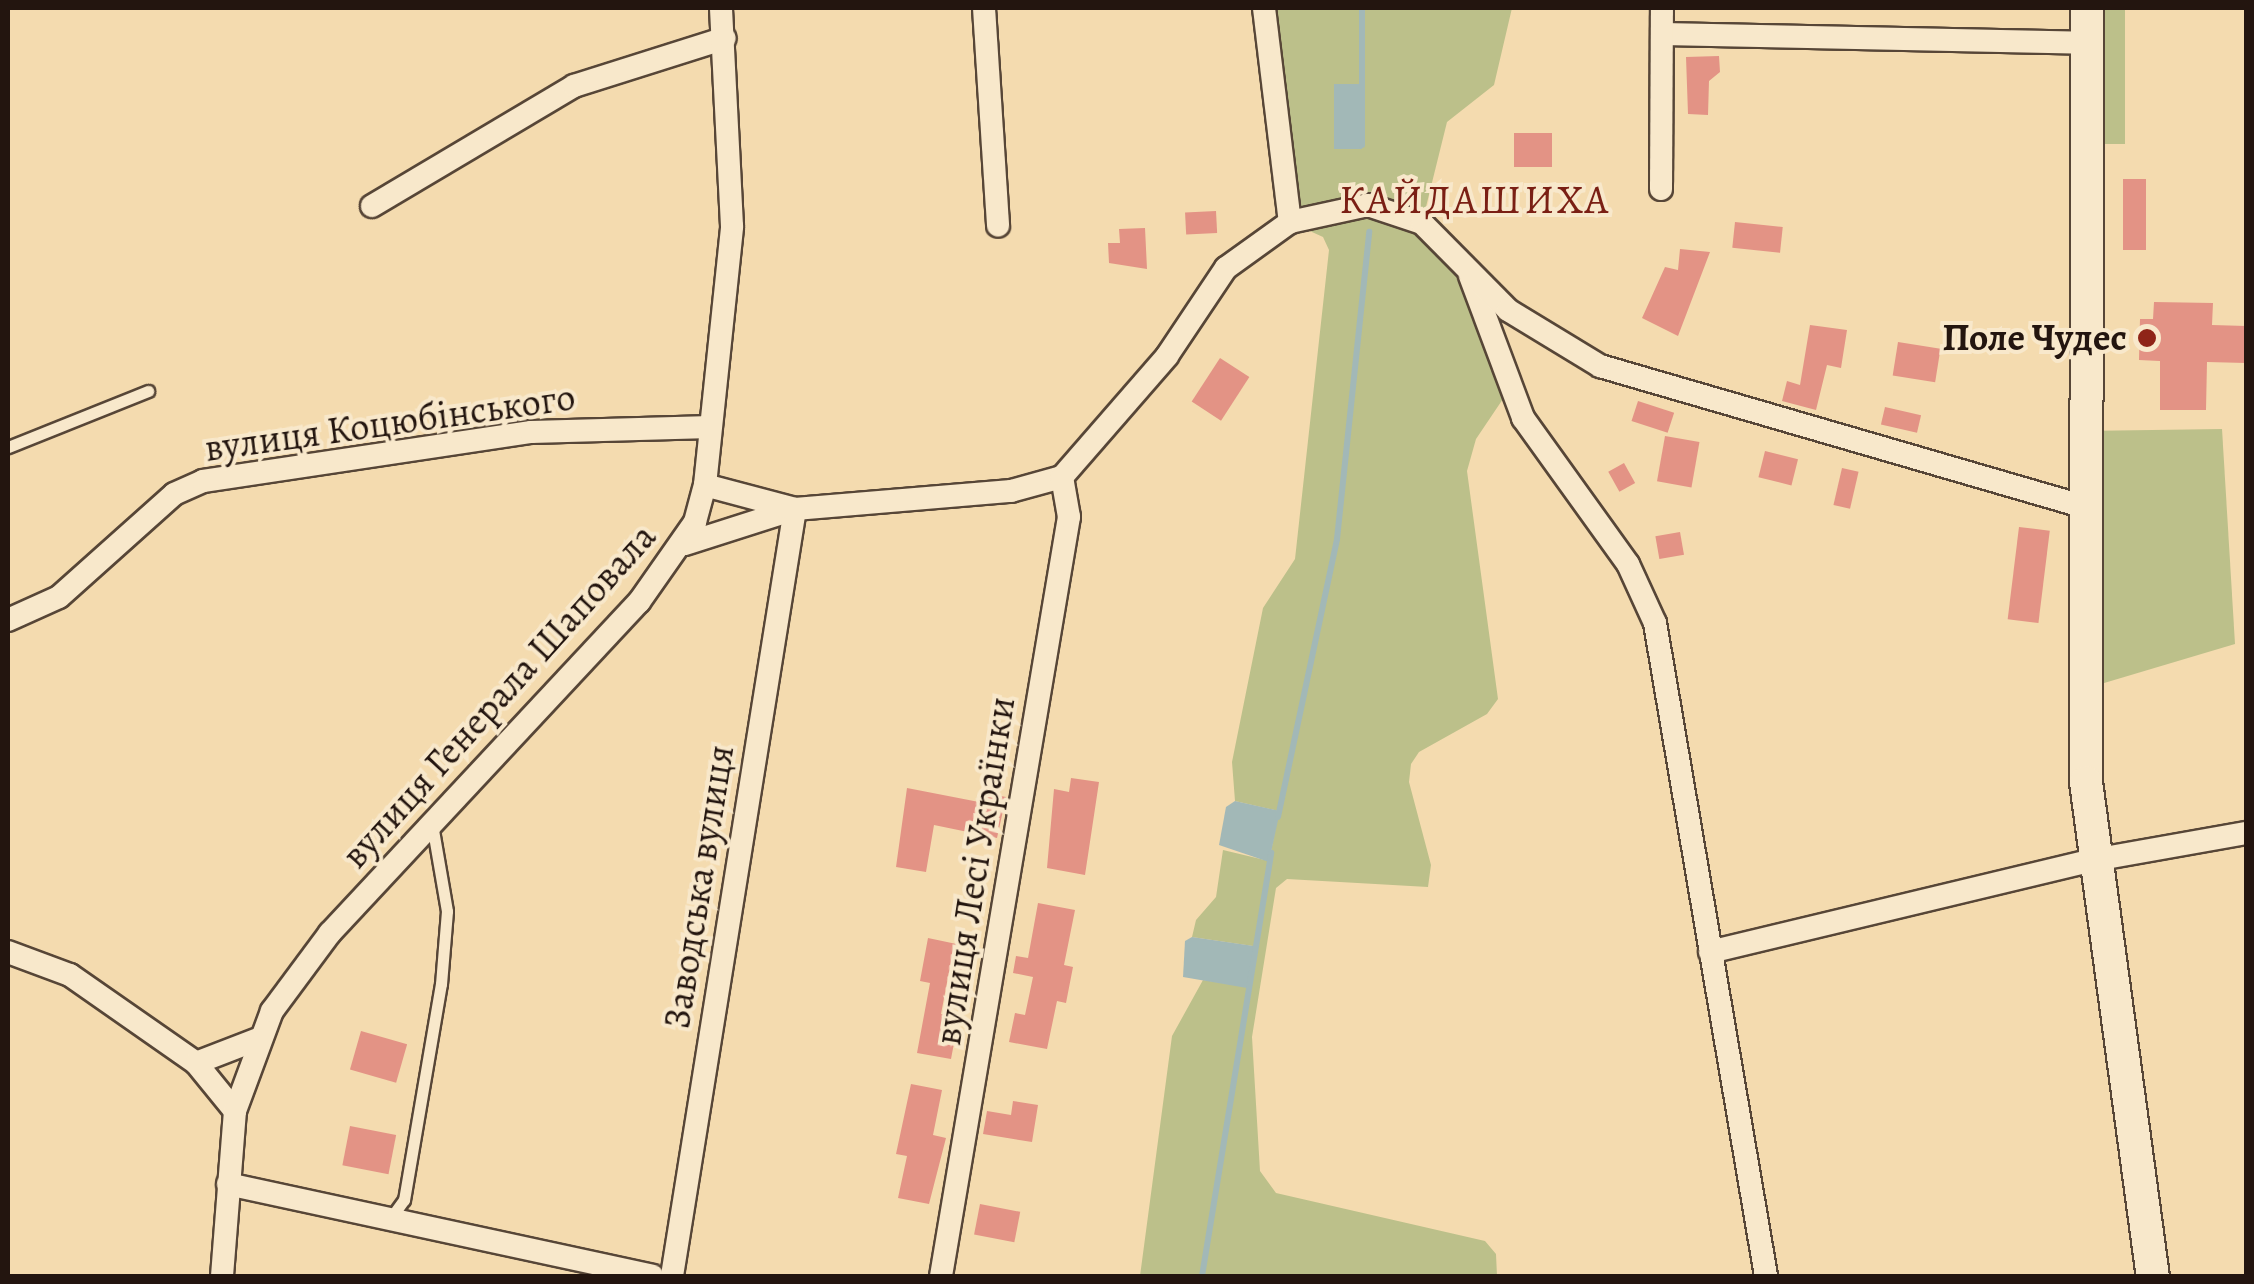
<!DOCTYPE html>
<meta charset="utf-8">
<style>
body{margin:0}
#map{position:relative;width:2254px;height:1284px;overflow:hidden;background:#f4dbaf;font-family:Alegreya,serif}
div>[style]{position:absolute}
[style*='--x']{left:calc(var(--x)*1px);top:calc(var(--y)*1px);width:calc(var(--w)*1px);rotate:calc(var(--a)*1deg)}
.green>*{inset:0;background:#bcc08a;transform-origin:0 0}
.water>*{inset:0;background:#a2b8b7;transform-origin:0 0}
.stream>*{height:6px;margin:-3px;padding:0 3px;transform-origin:3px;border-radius:3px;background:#a2b8b7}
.building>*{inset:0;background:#e39385;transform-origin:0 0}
.roads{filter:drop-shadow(2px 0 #574637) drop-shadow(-2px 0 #574637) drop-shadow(0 2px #574637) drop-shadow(0 -2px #574637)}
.service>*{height:11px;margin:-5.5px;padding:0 5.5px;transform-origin:5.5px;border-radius:5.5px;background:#f8e8cb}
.minor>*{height:22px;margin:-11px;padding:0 11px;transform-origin:11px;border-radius:11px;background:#f8e8cb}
.secondary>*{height:32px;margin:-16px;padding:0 16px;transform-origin:16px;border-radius:16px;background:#f8e8cb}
.dots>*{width:28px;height:28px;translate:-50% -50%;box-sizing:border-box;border:5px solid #f8e8cb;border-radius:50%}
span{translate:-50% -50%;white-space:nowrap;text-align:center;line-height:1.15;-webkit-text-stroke:8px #f8e8cb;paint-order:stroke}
.poi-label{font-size:38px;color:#23150f;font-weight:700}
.right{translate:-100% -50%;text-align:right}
.street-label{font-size:38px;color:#23150f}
.neighbourhood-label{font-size:40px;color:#7a1f14;letter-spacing:2.5px}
.frame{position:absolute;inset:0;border:10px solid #23150f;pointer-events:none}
</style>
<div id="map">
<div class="green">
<div style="clip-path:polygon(1261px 8px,1512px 8px,1494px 85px,1447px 122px,1422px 223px,1452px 247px,1509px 390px,1476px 439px,1467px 471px,1498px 699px,1487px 714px,1419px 752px,1411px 764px,1409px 782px,1431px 865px,1428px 887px,1287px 879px,1276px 888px,1252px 1037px,1260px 1171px,1276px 1193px,1485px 1241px,1496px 1254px,1497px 1276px,1140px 1276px,1172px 1036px,1203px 980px,1248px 987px,1253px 946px,1192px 937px,1196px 920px,1216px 897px,1223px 850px,1269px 861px,1279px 811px,1235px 801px,1232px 762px,1263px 608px,1295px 559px,1329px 250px,1323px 237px,1290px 222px)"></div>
<div style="left:2087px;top:8px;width:38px;height:136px"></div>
<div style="clip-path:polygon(2222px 429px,2235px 644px,2084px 689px,2082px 431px)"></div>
</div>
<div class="water">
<div style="left:1362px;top:84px;width:65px;height:28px;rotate:90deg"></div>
<div style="clip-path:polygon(1235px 801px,1280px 811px,1269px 862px,1219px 845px,1226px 807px)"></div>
<div style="clip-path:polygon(1192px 937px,1254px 946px,1247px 988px,1183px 977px,1185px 941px)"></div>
</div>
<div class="stream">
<div style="--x:1362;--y:8;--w:137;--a:90"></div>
<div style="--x:1278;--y:817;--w:284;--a:-78"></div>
<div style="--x:1337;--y:539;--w:309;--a:-84"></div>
<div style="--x:1202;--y:1276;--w:429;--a:-80.7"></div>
</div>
<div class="building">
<div style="clip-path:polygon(1719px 56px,1720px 72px,1709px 81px,1708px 115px,1688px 114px,1686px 57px)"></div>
<div style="left:1552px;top:133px;width:34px;height:38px;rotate:90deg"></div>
<div style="left:2123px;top:179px;width:23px;height:71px"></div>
<div style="left:1216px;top:211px;width:22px;height:31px;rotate:87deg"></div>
<div style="left:1735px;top:222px;width:48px;height:26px;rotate:6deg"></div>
<div style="clip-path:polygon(1145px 228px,1147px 269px,1109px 263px,1108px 243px,1120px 243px,1119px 229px)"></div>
<div style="clip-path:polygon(1680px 249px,1710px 252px,1678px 336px,1642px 318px,1665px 267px,1678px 270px)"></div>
<div style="clip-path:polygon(2154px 302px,2213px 303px,2212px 325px,2246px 326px,2246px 363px,2207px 362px,2206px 410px,2160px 410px,2160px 361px,2139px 360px,2140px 319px,2153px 319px)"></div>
<div style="clip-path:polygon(1810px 325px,1847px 330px,1841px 368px,1827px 365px,1816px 410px,1782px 401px,1787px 381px,1800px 385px)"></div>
<div style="left:1898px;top:342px;width:43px;height:34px;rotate:9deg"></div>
<div style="left:1220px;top:358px;width:35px;height:52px;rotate:33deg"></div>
<div style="left:1638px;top:401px;width:38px;height:21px;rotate:18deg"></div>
<div style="left:1885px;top:407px;width:37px;height:18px;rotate:13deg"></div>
<div style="left:1665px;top:436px;width:35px;height:46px;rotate:10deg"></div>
<div style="left:1765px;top:451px;width:34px;height:27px;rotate:14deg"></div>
<div style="left:1624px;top:463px;width:23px;height:18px;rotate:61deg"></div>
<div style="left:1842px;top:468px;width:17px;height:38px;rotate:13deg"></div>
<div style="left:2019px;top:527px;width:31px;height:93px;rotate:7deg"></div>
<div style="left:1680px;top:532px;width:23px;height:25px;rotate:80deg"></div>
<div style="clip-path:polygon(1071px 778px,1099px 782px,1085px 875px,1047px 868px,1054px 789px,1069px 792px)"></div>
<div style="clip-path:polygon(907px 788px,979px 802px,981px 792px,1006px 797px,997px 838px,934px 825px,926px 872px,896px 867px)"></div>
<div style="clip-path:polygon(1038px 903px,1075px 910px,1064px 965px,1073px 967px,1066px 1003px,1057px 1001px,1047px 1049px,1009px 1042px,1015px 1013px,1025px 1015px,1033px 977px,1013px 973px,1016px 956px,1028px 958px)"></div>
<div style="clip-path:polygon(928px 938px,966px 946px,961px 974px,949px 972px,941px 1014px,959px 1017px,951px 1059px,917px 1053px,930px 983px,920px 981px)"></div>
<div style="left:361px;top:1031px;width:48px;height:40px;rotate:16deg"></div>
<div style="clip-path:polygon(911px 1084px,942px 1090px,933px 1135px,946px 1138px,929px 1204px,898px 1198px,907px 1156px,896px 1154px)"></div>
<div style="clip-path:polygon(1013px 1101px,1038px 1105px,1032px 1142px,983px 1134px,987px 1111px,1011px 1115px)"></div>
<div style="left:350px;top:1126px;width:47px;height:40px;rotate:11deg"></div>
<div style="left:980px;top:1204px;width:41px;height:31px;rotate:11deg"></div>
</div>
<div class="roads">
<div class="service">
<div style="--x:8;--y:447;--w:151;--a:-21.8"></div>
<div style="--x:390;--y:1219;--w:24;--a:-54"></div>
<div style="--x:404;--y:1200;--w:219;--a:-80.3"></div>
<div style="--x:441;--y:984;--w:73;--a:-85.3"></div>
<div style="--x:447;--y:911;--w:88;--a:-99.8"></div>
</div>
<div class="minor">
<div style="--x:984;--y:8;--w:218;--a:86.3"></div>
<div style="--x:1264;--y:8;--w:216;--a:83.1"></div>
<div style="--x:1662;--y:34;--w:424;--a:1.2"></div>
<div style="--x:1661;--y:189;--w:181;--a:-89.7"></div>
<div style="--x:372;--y:206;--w:235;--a:-30.7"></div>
<div style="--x:574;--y:86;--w:158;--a:-17.6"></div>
<div style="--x:1470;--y:276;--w:152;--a:69.5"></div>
<div style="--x:1523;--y:418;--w:180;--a:54.3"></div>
<div style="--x:1628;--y:564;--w:65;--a:65.4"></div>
<div style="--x:1655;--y:623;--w:662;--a:80.35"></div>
<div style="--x:685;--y:544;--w:115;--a:-17.7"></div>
<div style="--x:795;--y:509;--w:217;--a:-4.8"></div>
<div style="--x:1011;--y:491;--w:53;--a:-15.4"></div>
<div style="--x:1062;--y:477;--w:160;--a:-49"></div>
<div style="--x:1167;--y:356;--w:106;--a:-56.2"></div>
<div style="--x:1226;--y:268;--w:79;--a:-35.7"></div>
<div style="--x:1290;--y:222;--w:80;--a:-12.3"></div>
<div style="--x:1368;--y:205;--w:57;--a:18.4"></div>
<div style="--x:1422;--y:223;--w:122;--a:45.3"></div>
<div style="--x:1508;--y:310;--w:108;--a:31.3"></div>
<div style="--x:1600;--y:366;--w:502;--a:16.2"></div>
<div style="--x:8;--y:620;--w:56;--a:-24.3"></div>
<div style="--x:59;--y:597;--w:154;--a:-41.8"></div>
<div style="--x:174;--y:494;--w:32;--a:-24"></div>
<div style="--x:203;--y:481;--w:332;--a:-8.5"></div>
<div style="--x:531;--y:432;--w:179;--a:-1.6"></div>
<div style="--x:8;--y:952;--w:66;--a:20.4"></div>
<div style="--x:70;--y:975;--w:154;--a:34.9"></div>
<div style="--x:196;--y:1063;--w:62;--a:50.9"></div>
<div style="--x:1710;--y:952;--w:395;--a:-13.5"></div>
<div style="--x:2094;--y:860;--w:154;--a:-10.1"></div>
<div style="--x:196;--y:1063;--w:66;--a:-21.2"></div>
<div style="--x:228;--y:1184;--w:434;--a:12.2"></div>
<div style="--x:222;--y:1276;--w:166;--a:-85.5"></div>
<div style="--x:235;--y:1111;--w:107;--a:-69.7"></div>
<div style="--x:272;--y:1011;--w:97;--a:-53.4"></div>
<div style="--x:330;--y:933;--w:453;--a:-47"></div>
<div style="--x:639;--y:602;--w:98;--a:-55"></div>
<div style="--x:695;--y:522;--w:38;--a:-75"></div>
<div style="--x:705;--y:485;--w:260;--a:-84"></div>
<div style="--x:732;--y:226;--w:218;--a:-92.9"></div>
<div style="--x:672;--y:1276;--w:777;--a:-80.89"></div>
<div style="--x:795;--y:509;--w:93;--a:-165.1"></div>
<div style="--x:941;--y:1276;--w:770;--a:-80.43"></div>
<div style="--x:1069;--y:517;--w:41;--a:-99.9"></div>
</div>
<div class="secondary">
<div style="--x:2087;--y:8;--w:774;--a:90.07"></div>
<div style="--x:2086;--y:782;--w:499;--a:82.3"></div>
</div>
</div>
<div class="dots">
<div style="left:2147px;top:338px;background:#8f2418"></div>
</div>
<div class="poi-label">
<span class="right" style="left:2127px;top:338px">Поле Чудес</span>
</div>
<div class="street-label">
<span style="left:390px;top:423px;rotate:-8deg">вулиця Коцюбінського</span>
<span style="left:499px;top:696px;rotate:-48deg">вулиця Генерала Шаповала</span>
<span style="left:975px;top:871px;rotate:-81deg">вулиця Лесі Українки</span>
<span style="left:699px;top:887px;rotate:-81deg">Заводська вулиця</span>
</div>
<div class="neighbourhood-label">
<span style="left:1475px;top:200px">КАЙДАШИХА</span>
</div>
<div class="frame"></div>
</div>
